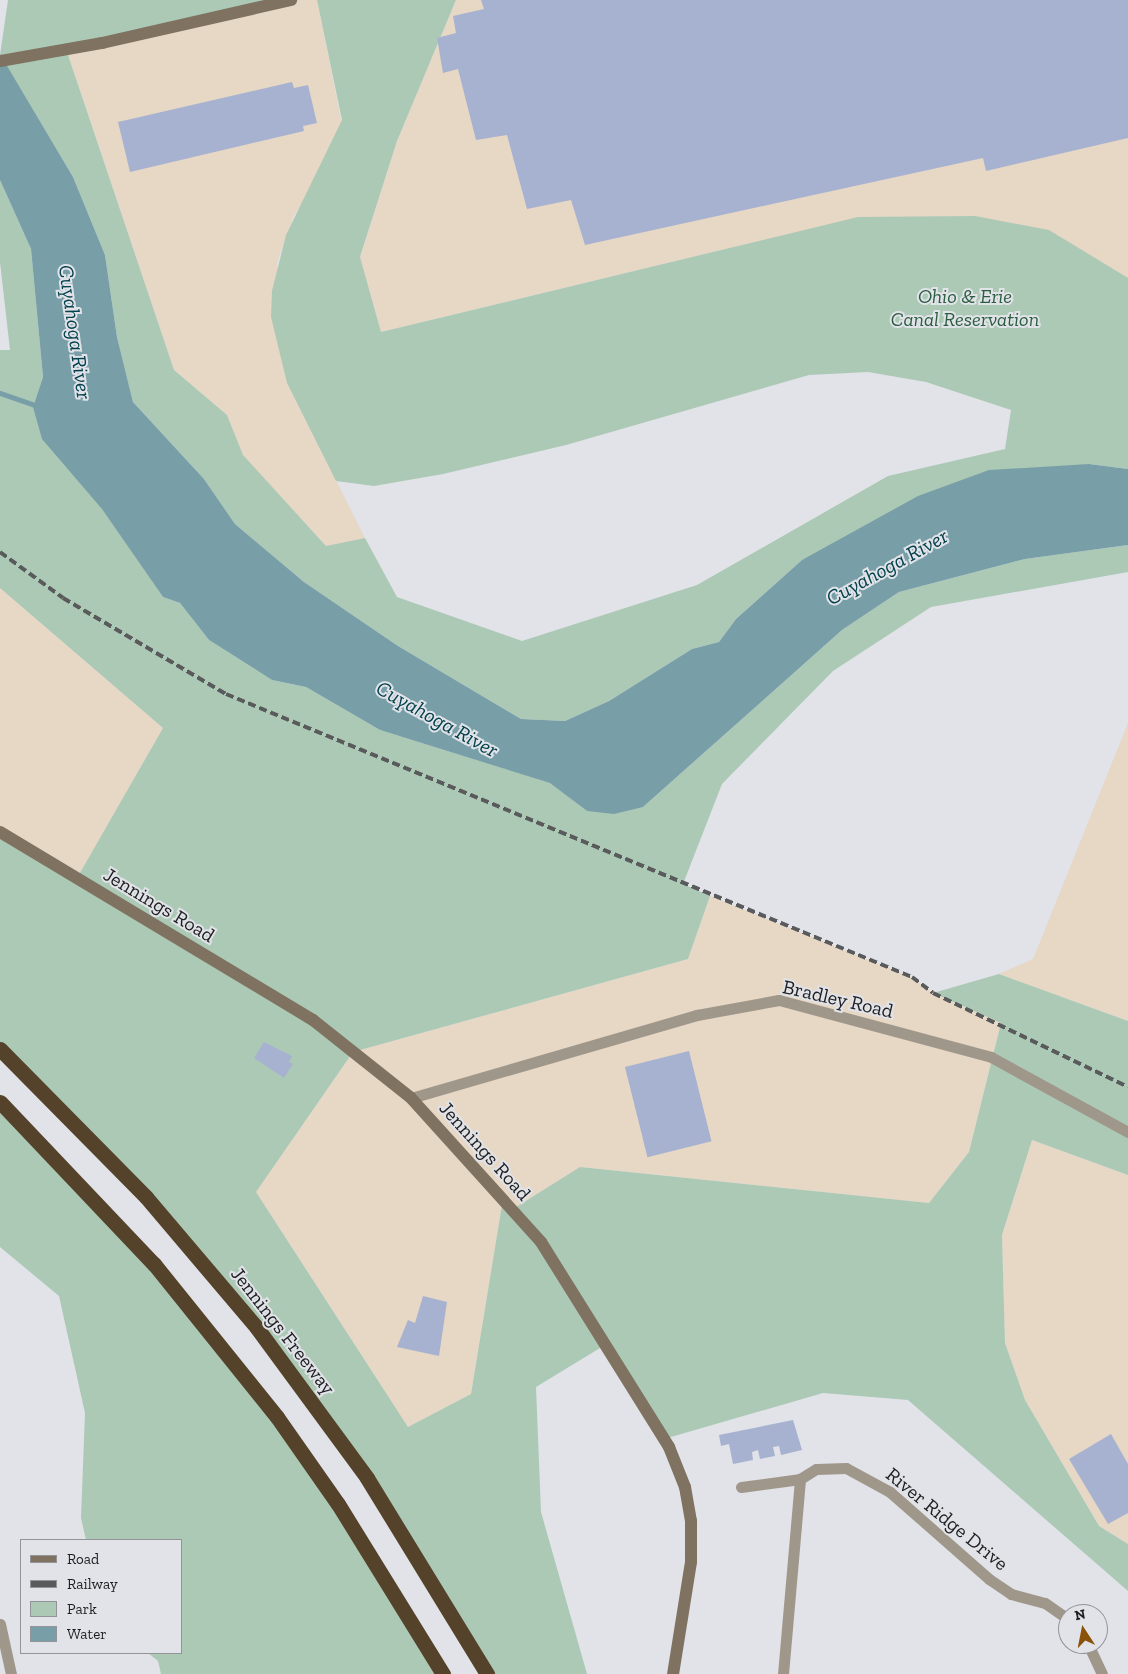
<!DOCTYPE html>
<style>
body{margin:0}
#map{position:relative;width:1128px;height:1674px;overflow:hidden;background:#e1e3e8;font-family:"Zilla Slab",serif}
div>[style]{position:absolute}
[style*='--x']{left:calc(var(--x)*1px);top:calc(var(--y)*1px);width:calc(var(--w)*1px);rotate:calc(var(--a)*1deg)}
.industrial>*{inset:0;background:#e7d7c5}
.green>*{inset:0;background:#acc9b6}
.water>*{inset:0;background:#789fa8}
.stream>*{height:4.5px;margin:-2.25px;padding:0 2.25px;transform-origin:2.25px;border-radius:2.25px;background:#789fa8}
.building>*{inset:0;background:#a7b2d0;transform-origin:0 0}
.street>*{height:11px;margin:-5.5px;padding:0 5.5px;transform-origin:5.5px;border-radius:5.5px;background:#a0978b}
.secondary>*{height:12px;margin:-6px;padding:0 6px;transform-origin:6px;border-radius:6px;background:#7f7261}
.highway>*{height:15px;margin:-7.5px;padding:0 7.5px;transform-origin:7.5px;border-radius:7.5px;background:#54422a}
.rail>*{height:4px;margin-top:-2px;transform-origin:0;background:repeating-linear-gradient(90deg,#595a5c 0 8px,transparent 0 12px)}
span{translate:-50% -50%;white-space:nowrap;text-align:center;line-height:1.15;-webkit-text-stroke:4px #e1e3e8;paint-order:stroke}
.park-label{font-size:20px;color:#2a5e40;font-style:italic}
.street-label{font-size:20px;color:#1d1e1f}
.water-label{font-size:21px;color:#03414d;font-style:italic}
.legend{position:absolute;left:20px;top:1539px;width:162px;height:115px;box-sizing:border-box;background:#e1e3e8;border:1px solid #939498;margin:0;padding:6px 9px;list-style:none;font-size:15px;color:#1d1e1f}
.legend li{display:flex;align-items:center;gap:10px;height:25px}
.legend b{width:25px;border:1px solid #939498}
.north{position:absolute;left:1058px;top:1604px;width:50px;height:50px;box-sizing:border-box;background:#e1e3e8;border:1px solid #939498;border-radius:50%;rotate:349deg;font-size:14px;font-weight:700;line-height:20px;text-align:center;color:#1d1e1f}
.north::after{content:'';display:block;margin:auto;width:18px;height:22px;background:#8a5108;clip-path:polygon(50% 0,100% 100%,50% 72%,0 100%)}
</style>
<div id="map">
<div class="industrial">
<div style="clip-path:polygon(286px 0,317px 0,345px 139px,334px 162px,294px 215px,277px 263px,287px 383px,365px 538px,326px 546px,243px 456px,227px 415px,174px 370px,66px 49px)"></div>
<div style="clip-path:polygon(456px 0,1128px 0,1128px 317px,755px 242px,381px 332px,360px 258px,397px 141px)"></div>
<div style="clip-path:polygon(0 588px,163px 728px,77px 878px,0 832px)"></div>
<div style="clip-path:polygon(1128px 723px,1128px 1021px,999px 974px,1033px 959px)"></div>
<div style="clip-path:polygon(710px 896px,912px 977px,933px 993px,1001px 1023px,969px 1152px,929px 1203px,580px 1167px,513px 1209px,503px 1199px,471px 1394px,408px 1427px,256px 1192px,353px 1052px,688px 959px)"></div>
<div style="clip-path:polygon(1032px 1140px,1128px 1175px,1128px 1544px,1099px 1526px,1025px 1400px,1005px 1343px,1002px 1235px)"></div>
</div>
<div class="green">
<div style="clip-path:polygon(8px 0,291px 0,66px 49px,174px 370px,227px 415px,243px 455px,326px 546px,365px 538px,397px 597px,522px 641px,697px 585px,888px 476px,1005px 449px,1011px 410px,926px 382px,868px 372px,809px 375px,566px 445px,443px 474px,374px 486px,336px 481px,287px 383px,271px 317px,272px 291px,286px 235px,342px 120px,317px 0,456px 0,397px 141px,360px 257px,381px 332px,858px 217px,975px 216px,1049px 230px,1128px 278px,1128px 469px,1089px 464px,802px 560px,736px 619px,719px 642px,692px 649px,609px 701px,565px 721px,521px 719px,398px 646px,304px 582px,235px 524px,204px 479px,133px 402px,117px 337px,105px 255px,73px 177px,0 55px)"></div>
<div style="clip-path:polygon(0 180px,31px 249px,43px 377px,33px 407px,163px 597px,180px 603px,209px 640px,272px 680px,306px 687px,380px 730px,551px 783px,587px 811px,643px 807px,842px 630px,899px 592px,1025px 559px,1128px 545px,1128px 572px,931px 607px,833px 671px,722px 784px,683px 884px,710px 896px,688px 959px,353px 1052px,256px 1192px,408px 1427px,471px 1394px,503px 1199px,513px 1209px,580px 1167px,929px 1203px,969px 1152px,1001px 1023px,933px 993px,999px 974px,1128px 1021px,1128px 1175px,1032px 1140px,1002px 1235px,1005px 1343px,1025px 1400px,1099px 1526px,1128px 1544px,1128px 1591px,908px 1400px,823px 1393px,664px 1439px,605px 1345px,536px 1387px,541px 1512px,587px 1674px,487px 1674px,450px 1609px,257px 1328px,0 1049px,0 832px,77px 878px,163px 728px,0 588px,0 350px,10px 350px,0 262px)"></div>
<div style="clip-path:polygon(0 1102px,41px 1142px,277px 1417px,443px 1674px,161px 1674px,158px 1661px,148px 1653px,181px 1653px,181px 1540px,86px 1540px,81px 1518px,85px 1413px,59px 1296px,0 1247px)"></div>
</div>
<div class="water">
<div style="clip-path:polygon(0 54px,73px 177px,105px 255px,117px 337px,133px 402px,204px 479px,235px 524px,304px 582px,398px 646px,521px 719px,565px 721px,609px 701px,692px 649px,719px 642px,736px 619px,802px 560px,918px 496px,989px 470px,1089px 464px,1128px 469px,1128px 545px,1025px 559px,899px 592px,842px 630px,643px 807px,614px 814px,587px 811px,550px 783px,380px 730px,306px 687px,272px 680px,209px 640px,180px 603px,163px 597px,102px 509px,42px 439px,33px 407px,43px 377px,31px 249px,0 180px)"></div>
</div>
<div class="stream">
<div style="--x:0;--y:393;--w:40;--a:18.9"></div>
</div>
<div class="building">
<div style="clip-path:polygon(481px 0,1128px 0,1128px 138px,986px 171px,983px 158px,585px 245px,571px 200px,527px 209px,507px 135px,476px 140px,458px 69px,443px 73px,437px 38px,456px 33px,453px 16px,484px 9px)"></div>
<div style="clip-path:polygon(292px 82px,294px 88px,308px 85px,317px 123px,303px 126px,304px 131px,130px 172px,118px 122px)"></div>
<div style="clip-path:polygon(264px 1042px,292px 1056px,289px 1062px,293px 1064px,284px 1078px,254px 1058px)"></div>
<div style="left:689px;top:1051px;width:93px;height:66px;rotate:76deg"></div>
<div style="clip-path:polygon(423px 1296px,447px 1302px,439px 1356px,397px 1347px,408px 1320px,415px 1323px)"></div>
<div style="clip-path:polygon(793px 1420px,802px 1450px,781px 1455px,779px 1446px,773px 1447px,775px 1456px,760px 1459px,758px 1450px,752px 1452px,753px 1460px,733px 1464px,729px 1444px,721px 1446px,719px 1435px)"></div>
<div style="clip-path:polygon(1111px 1434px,1128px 1464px,1128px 1513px,1108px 1524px,1069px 1459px)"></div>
</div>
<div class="street">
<div style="--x:411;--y:1098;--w:298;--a:-16.2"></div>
<div style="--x:697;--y:1015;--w:83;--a:-10.4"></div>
<div style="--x:779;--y:1000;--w:220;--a:15"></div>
<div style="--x:991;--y:1057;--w:156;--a:28.7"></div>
<div style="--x:741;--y:1487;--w:60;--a:-7.7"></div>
<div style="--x:800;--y:1479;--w:19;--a:-32"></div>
<div style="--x:816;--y:1469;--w:30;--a:-2"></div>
<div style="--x:846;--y:1468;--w:50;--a:28.6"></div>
<div style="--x:890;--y:1492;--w:132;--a:41.3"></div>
<div style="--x:989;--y:1579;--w:27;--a:34"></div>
<div style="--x:1011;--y:1594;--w:35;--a:15"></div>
<div style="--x:1045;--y:1603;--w:28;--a:35"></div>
<div style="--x:0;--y:1624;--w:51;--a:77.6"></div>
<div style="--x:1088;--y:1644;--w:33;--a:65"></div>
<div style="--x:783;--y:1674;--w:196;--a:-85"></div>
</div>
<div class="secondary">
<div style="--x:0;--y:61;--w:104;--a:-10"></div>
<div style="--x:102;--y:43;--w:194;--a:-12.8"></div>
<div style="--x:0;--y:832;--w:365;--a:31"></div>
<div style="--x:313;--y:1020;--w:125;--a:38.5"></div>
<div style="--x:411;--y:1098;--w:194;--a:47.9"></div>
<div style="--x:541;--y:1242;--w:242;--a:58"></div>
<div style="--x:669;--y:1447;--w:43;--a:68.2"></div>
<div style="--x:685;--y:1487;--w:35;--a:80"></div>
<div style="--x:691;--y:1521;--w:41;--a:90"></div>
<div style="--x:691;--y:1562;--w:113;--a:99.1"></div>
</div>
<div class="highway">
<div style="--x:0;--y:1049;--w:208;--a:45.4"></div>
<div style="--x:146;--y:1197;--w:172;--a:49.7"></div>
<div style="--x:257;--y:1328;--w:186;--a:53.7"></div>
<div style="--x:367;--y:1478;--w:230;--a:58.5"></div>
<div style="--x:0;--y:1102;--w:224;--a:46.5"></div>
<div style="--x:154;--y:1264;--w:196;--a:51.2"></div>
<div style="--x:277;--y:1417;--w:106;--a:55"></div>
<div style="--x:338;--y:1504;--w:200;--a:58.3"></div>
</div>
<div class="rail">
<div style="--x:0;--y:552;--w:78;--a:36.1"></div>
<div style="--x:63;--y:598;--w:189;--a:30.5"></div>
<div style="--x:226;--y:694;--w:742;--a:22.42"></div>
<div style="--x:912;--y:977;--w:26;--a:37"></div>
<div style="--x:933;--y:993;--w:216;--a:25.7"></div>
</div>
<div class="park-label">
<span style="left:965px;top:308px">Ohio &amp; Erie<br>Canal Reservation</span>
</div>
<div class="street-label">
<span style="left:159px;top:905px;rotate:31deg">Jennings Road</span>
<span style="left:838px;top:999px;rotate:13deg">Bradley Road</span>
<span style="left:485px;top:1151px;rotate:48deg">Jennings Road</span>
<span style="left:283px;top:1331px;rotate:52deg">Jennings Freeway</span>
<span style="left:947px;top:1519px;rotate:39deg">River Ridge Drive</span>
</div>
<div class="water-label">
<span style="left:75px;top:332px;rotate:82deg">Cuyahoga River</span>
<span style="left:887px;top:567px;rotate:-29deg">Cuyahoga River</span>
<span style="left:437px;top:719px;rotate:29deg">Cuyahoga River</span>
</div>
<ul class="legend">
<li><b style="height:6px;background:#7f7261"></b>Road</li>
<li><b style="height:6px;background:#595a5c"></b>Railway</li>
<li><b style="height:14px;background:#acc9b6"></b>Park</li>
<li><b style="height:14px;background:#789fa8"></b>Water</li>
</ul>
<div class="north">N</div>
</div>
